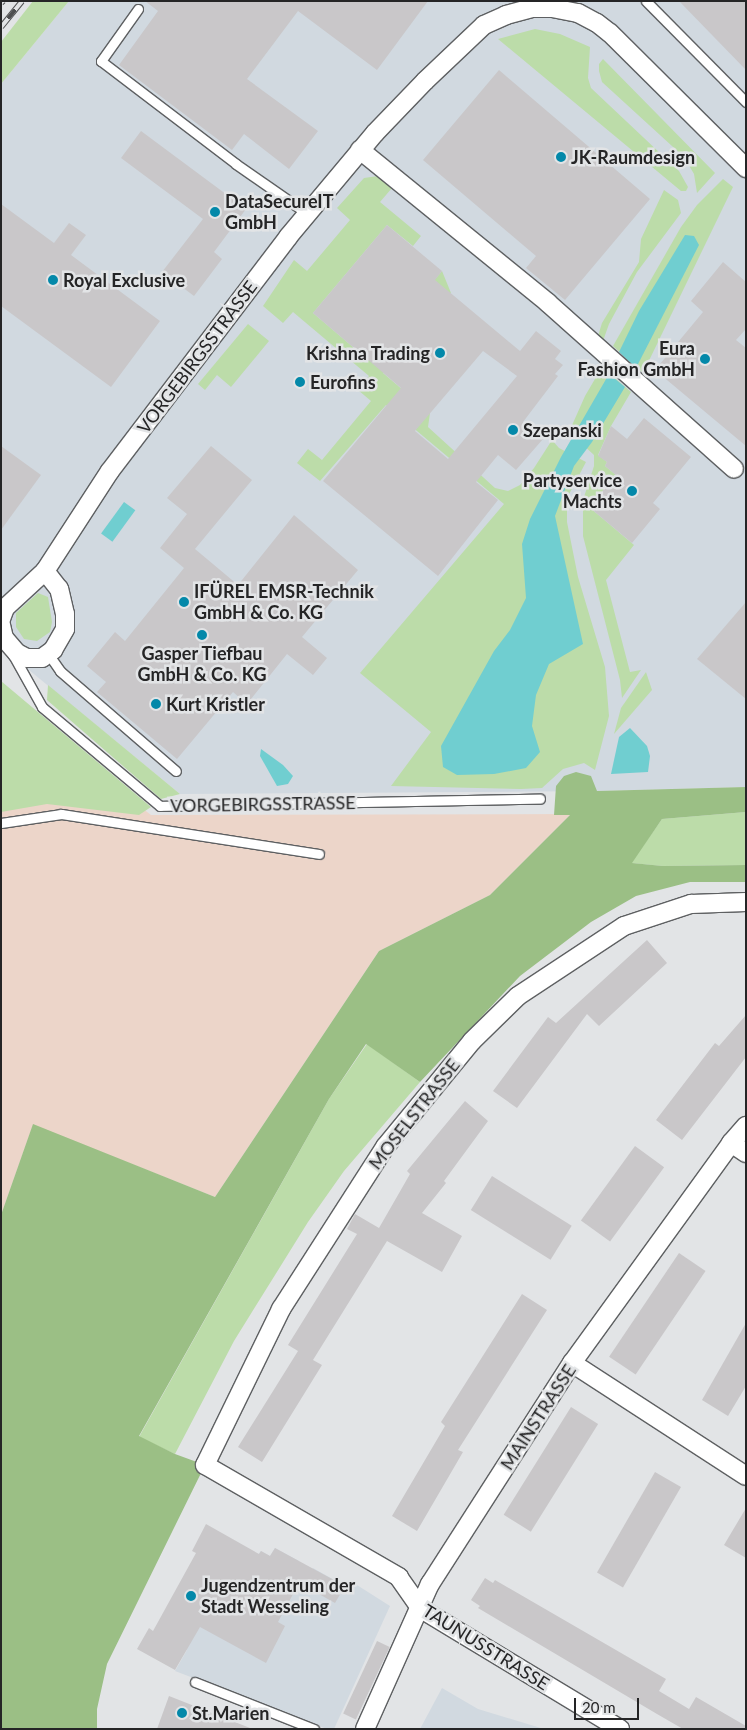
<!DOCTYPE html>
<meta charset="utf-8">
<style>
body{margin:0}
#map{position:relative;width:747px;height:1730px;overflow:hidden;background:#e2e4e6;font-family:Lato,sans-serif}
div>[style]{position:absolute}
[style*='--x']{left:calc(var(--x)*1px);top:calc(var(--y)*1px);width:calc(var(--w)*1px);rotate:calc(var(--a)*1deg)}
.built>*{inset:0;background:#d1d9e0}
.industrial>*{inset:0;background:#ecd5c9}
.green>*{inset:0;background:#bcdca9}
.forest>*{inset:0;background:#9bbf85}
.water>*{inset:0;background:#70ced0;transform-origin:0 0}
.building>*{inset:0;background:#c9c7c9;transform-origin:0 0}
.roads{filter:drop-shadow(1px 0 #5e6062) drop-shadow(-1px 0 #5e6062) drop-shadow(0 1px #5e6062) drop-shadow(0 -1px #5e6062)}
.service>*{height:9px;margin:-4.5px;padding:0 4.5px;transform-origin:4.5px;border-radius:4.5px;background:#fff}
.minor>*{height:18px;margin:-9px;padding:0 9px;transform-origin:9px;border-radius:9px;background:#fff}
.rail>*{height:5.5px;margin-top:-2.75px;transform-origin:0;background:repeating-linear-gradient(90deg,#e2e4e6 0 11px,#4f5051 0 22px);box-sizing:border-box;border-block:1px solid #4f5051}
.dots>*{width:14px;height:14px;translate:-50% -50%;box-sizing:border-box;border:2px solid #e2e4e6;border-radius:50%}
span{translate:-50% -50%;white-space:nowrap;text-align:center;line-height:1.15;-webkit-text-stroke:5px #e2e4e6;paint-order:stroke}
.poi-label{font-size:18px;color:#252526;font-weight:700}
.left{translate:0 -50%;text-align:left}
.right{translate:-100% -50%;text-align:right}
.street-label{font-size:18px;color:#252526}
.frame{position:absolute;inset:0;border:2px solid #252526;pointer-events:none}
.scale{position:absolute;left:574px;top:1698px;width:65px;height:22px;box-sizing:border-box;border:2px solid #252526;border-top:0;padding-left:6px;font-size:15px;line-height:18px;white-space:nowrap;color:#252526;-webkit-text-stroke:4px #e2e4e6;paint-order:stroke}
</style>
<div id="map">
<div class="built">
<div style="clip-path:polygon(69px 1px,746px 1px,746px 787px,597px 791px,180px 794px,1px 647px,1px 84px)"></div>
<div style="clip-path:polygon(275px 1548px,299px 1561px,297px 1565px,310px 1572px,313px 1568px,345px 1586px,349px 1580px,390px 1606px,334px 1729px,327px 1729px,175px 1671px,187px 1650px,181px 1646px,261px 1551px,270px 1556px)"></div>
<div style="clip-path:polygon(442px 1688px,478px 1709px,544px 1729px,420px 1729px)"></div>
</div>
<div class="industrial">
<div style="clip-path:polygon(1px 697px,151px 815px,571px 814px,490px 895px,379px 951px,215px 1197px,33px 1125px,1px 1215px)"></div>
</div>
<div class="green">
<div style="clip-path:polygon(33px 1px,69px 1px,1px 84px,1px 42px)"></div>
<div style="clip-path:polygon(535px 29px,560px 34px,590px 47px,588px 78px,591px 88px,679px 171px,688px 187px,686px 191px,681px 191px,498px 39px)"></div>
<div style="clip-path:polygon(603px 59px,715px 173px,697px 193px,694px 174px,684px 157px,602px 82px,599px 71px,599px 64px)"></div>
<div style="clip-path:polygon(378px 176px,392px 188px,380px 202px,421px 236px,413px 246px,387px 225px,313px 313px,367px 359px,442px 271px,451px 293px,383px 373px,430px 413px,428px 427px,495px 488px,508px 491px,520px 485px,534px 468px,552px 440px,559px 448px,586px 462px,567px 498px,567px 522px,578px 577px,605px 667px,609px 716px,595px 770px,584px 763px,563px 769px,542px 788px,521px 789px,391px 786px,431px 732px,360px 673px,504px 504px,386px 405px,320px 481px,297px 463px,308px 449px,322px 460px,371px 401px,358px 390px,369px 376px,293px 312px,283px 323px,263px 306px,294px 260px,307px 271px,350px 220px,337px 208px,364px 178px)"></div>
<div style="clip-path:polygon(723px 179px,733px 187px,643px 373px,613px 346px,681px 227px,697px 205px)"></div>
<div style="clip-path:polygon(664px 190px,678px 200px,681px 213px,637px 272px,609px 324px,603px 341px,598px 336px,602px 323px,639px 262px,641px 239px)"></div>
<div style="clip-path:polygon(248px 324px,269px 341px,231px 387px,217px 375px,205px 390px,198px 384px)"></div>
<div style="clip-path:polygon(602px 367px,631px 392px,611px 426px,598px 455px,607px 462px,605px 466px,616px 475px,589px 507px,634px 545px,606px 580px,630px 672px,641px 670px,622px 698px,620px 680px,583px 536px,583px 500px,594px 466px,594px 455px,569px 432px,585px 396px)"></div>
<div style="clip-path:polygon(38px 593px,48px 597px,52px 622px,50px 632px,37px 641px,24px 639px,16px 627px,16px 613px)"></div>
<div style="clip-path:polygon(646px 672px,652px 690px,614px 734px,621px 708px)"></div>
<div style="clip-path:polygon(1px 681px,151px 807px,139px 815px,47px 804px,1px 812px)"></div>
<div style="clip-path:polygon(48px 685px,180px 794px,161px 799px,47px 700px)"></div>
<div style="clip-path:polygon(746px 812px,746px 865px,663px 866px,631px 863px,662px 819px)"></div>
<div style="clip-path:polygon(367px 1044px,420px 1082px,344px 1171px,308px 1222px,234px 1341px,175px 1454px,139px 1437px,329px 1099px)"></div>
</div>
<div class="forest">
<div style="clip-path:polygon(576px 772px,591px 776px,597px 791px,746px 787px,746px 812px,662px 819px,632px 863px,663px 866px,746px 865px,746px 882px,690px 882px,636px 896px,591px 922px,520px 976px,420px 1082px,366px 1044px,329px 1099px,139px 1436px,175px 1454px,205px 1465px,107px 1664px,97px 1709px,97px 1729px,1px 1729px,1px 1215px,33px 1124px,215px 1197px,379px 951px,490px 895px,570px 815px,554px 815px,556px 786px,564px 776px)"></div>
</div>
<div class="water">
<div style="clip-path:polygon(685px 235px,694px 236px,699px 245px,636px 368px,619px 352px,639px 311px)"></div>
<div style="clip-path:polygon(609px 374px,625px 387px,592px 442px,574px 466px,555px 516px,583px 644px,549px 664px,536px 695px,532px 726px,540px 752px,526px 768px,494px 774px,457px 775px,443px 767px,441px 746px,494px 651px,510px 630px,526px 598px,522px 544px,530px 519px,561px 457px)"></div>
<div style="left:124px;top:502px;width:14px;height:39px;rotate:36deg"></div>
<div style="clip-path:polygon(630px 728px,647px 746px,650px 756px,648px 772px,611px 774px,619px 737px)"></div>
<div style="clip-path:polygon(261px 749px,283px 765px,293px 776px,288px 784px,277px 786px,260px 756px)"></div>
</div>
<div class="building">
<div style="clip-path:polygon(145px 1px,428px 1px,377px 70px,298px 11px,247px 79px,318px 131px,289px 169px,244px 134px,232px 150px,119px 65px,158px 11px)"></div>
<div style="clip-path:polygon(679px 1px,746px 1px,746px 70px)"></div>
<div style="clip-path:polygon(499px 70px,650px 199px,565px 300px,526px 268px,536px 256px,423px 160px)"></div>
<div style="clip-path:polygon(141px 131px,246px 209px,214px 252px,222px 259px,194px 296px,162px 272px,203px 219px,121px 158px)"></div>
<div style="clip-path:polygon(1px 204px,54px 243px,69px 223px,86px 235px,71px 255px,160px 321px,111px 387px,1px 306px)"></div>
<div style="clip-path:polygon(evenodd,387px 225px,442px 271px,435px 280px,520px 351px,536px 331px,561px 351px,555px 359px,563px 365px,555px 374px,558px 376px,523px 422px,543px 439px,516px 470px,498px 455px,476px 482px,498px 500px,438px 576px,323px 481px,401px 388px,313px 313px,387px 225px,483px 351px,517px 376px,448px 459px,415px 431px,483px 351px)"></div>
<div style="clip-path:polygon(723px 262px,746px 282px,746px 329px,736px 340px,746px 348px,746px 446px,655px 370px,703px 312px,691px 301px)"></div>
<div style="clip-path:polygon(644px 418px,691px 457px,653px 503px,660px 509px,632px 543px,589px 507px,616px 475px,605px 466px,607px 462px,598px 456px,611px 426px,627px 439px)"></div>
<div style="clip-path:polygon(1px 446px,41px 475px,1px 530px)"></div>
<div style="clip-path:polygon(211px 446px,252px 480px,195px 549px,238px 585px,294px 515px,358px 570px,302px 637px,327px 658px,313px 675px,287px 654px,247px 704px,233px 692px,177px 759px,97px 692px,106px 682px,87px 666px,115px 632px,125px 641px,184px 568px,160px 548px,187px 514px,167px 498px)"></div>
<div style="clip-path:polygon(746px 602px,746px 699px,697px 659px)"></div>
<div style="clip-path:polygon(647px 940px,667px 963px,599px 1026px,587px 1014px,517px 1108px,493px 1091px,548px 1017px,556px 1023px)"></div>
<div style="clip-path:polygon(746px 1015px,746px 1057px,682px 1140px,656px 1120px,715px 1043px,719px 1046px)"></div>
<div style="clip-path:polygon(465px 1101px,488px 1121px,444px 1181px,446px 1183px,422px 1213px,462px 1236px,442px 1272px,387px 1241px,313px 1360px,322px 1365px,262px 1462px,238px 1447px,298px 1351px,288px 1345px,357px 1234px,347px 1229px,355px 1214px,379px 1228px,410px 1174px,407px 1171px)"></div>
<div style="left:635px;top:1146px;width:36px;height:92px;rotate:36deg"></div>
<div style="left:492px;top:1176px;width:94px;height:40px;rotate:32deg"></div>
<div style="left:679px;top:1253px;width:32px;height:125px;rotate:34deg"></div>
<div style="clip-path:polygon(522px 1294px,547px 1310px,458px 1450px,463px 1452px,417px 1531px,392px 1516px,445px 1426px,441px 1422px)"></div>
<div style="clip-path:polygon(746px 1323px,746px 1386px,728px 1416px,702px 1400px)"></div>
<div style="left:571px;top:1407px;width:32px;height:127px;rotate:32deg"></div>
<div style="left:655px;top:1472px;width:30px;height:116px;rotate:30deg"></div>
<div style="clip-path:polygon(746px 1508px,746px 1558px,724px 1545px)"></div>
<div style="clip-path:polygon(206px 1524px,259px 1554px,261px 1551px,270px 1556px,275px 1548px,345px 1586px,335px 1603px,299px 1583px,278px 1622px,285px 1626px,266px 1663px,200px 1627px,175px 1670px,137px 1649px,149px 1628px,153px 1631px,196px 1553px,192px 1551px)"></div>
<div style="clip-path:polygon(485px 1578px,493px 1583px,495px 1580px,666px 1679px,659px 1691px,689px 1709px,696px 1697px,746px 1726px,746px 1729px,683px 1729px,657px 1714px,478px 1608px,480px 1606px,471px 1600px)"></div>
<div style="left:377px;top:1641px;width:14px;height:80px;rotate:25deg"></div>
<div style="clip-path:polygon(169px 1696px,250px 1728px,249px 1729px,157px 1729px)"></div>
</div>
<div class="roads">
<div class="service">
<div style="--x:646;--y:1;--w:142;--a:45.3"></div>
<div style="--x:138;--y:9;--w:64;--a:125.4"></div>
<div style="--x:101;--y:61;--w:170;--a:37.3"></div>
<div style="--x:236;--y:164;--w:88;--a:34.8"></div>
<div style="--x:12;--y:653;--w:62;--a:60.9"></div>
<div style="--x:42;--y:707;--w:154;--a:40"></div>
<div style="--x:160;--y:806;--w:380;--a:-1.1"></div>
<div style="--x:49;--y:655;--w:19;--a:55"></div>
<div style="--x:60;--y:671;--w:153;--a:40.8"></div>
<div style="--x:1;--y:823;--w:61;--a:-8.5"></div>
<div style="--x:61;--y:814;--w:261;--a:8.8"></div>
<div style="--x:195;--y:1682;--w:128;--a:21.6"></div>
</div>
<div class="minor">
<div style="--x:360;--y:150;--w:242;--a:39.1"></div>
<div style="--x:548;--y:303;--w:249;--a:41.7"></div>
<div style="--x:1;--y:619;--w:12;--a:-70"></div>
<div style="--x:5;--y:608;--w:54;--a:-42.8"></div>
<div style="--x:45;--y:571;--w:119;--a:-57"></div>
<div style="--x:110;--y:471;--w:294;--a:-52.7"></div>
<div style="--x:288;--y:237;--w:136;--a:-50.1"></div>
<div style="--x:375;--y:133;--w:72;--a:-46.1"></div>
<div style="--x:425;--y:81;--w:81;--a:-43.5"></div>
<div style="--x:484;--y:25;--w:24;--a:-24"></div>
<div style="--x:506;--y:15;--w:27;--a:-15"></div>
<div style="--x:532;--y:8;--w:20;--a:0"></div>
<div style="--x:552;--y:8;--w:26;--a:11"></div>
<div style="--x:578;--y:13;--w:21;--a:28"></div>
<div style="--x:597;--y:23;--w:16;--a:38"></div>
<div style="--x:610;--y:33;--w:192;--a:44.8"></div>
<div style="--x:1;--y:625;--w:13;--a:77"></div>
<div style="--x:4;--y:638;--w:20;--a:49"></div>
<div style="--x:17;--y:653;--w:11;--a:27"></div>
<div style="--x:27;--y:658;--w:15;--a:0"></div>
<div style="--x:42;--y:658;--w:14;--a:-36"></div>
<div style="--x:53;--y:650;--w:24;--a:-60"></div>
<div style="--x:65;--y:629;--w:15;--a:-90"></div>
<div style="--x:65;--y:614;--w:26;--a:-103"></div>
<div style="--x:59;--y:589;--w:23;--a:-128"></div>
<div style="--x:731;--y:1143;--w:18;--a:34"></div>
<div style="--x:572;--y:1363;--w:207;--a:33"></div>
<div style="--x:365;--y:1729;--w:159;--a:-65.9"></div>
<div style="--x:430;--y:1584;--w:263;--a:-57.3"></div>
<div style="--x:572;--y:1363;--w:271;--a:-54.1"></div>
<div style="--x:731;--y:1143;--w:23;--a:-49"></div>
<div style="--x:620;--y:1729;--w:232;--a:-148.9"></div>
<div style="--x:421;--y:1609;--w:39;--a:-125"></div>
<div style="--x:399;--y:1577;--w:224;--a:-150"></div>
<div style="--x:205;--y:1465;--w:174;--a:-64"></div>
<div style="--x:281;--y:1309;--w:193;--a:-57.3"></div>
<div style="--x:385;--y:1147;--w:137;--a:-50.6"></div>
<div style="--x:472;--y:1041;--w:64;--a:-44.4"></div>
<div style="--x:518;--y:996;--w:127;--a:-33.4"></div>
<div style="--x:624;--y:926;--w:71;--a:-18.2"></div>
<div style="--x:691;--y:904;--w:55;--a:-2.1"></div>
</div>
</div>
<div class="rail">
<div style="--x:1;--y:3;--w:3;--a:-45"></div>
<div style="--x:1;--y:27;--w:33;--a:-51"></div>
</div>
<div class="dots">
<div style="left:561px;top:157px;background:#0388a9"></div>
<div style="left:215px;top:212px;background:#0388a9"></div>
<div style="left:53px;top:280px;background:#0388a9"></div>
<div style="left:440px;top:353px;background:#0388a9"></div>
<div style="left:705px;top:359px;background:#0388a9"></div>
<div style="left:300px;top:382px;background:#0388a9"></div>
<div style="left:513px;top:430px;background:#0388a9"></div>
<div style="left:632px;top:491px;background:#0388a9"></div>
<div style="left:184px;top:602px;background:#0388a9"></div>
<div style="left:202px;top:635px;background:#0388a9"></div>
<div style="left:156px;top:704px;background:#0388a9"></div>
<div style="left:191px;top:1596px;background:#0388a9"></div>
<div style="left:182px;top:1713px;background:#0388a9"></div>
</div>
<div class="poi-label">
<span class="left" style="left:571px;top:157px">JK-Raumdesign</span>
<span class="left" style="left:225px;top:212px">DataSecureIT<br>GmbH</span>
<span class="left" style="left:63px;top:280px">Royal Exclusive</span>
<span class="right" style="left:695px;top:359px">Eura<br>Fashion GmbH</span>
<span class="right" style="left:430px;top:353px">Krishna Trading</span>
<span class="left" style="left:310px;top:382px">Eurofins</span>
<span class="left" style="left:523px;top:430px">Szepanski</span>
<span class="right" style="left:622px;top:491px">Partyservice<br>Machts</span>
<span class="left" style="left:194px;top:602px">IFÜREL EMSR-Technik<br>GmbH &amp; Co. KG</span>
<span style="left:202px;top:664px">Gasper Tiefbau<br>GmbH &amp; Co. KG</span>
<span class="left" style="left:166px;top:704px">Kurt Kristler</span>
<span class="left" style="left:201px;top:1596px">Jugendzentrum der<br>Stadt Wesseling</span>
<span class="left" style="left:192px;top:1713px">St.Marien</span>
</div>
<div class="street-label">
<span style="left:197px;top:357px;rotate:-53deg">VORGEBIRGSSTRASSE</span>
<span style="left:263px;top:804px;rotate:-1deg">VORGEBIRGSSTRASSE</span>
<span style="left:414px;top:1114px;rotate:-52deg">MOSELSTRASSE</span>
<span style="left:538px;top:1417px;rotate:-57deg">MAINSTRASSE</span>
<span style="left:486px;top:1647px;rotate:32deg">TAUNUSSTRASSE</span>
</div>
<div class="frame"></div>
<div class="scale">20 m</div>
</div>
